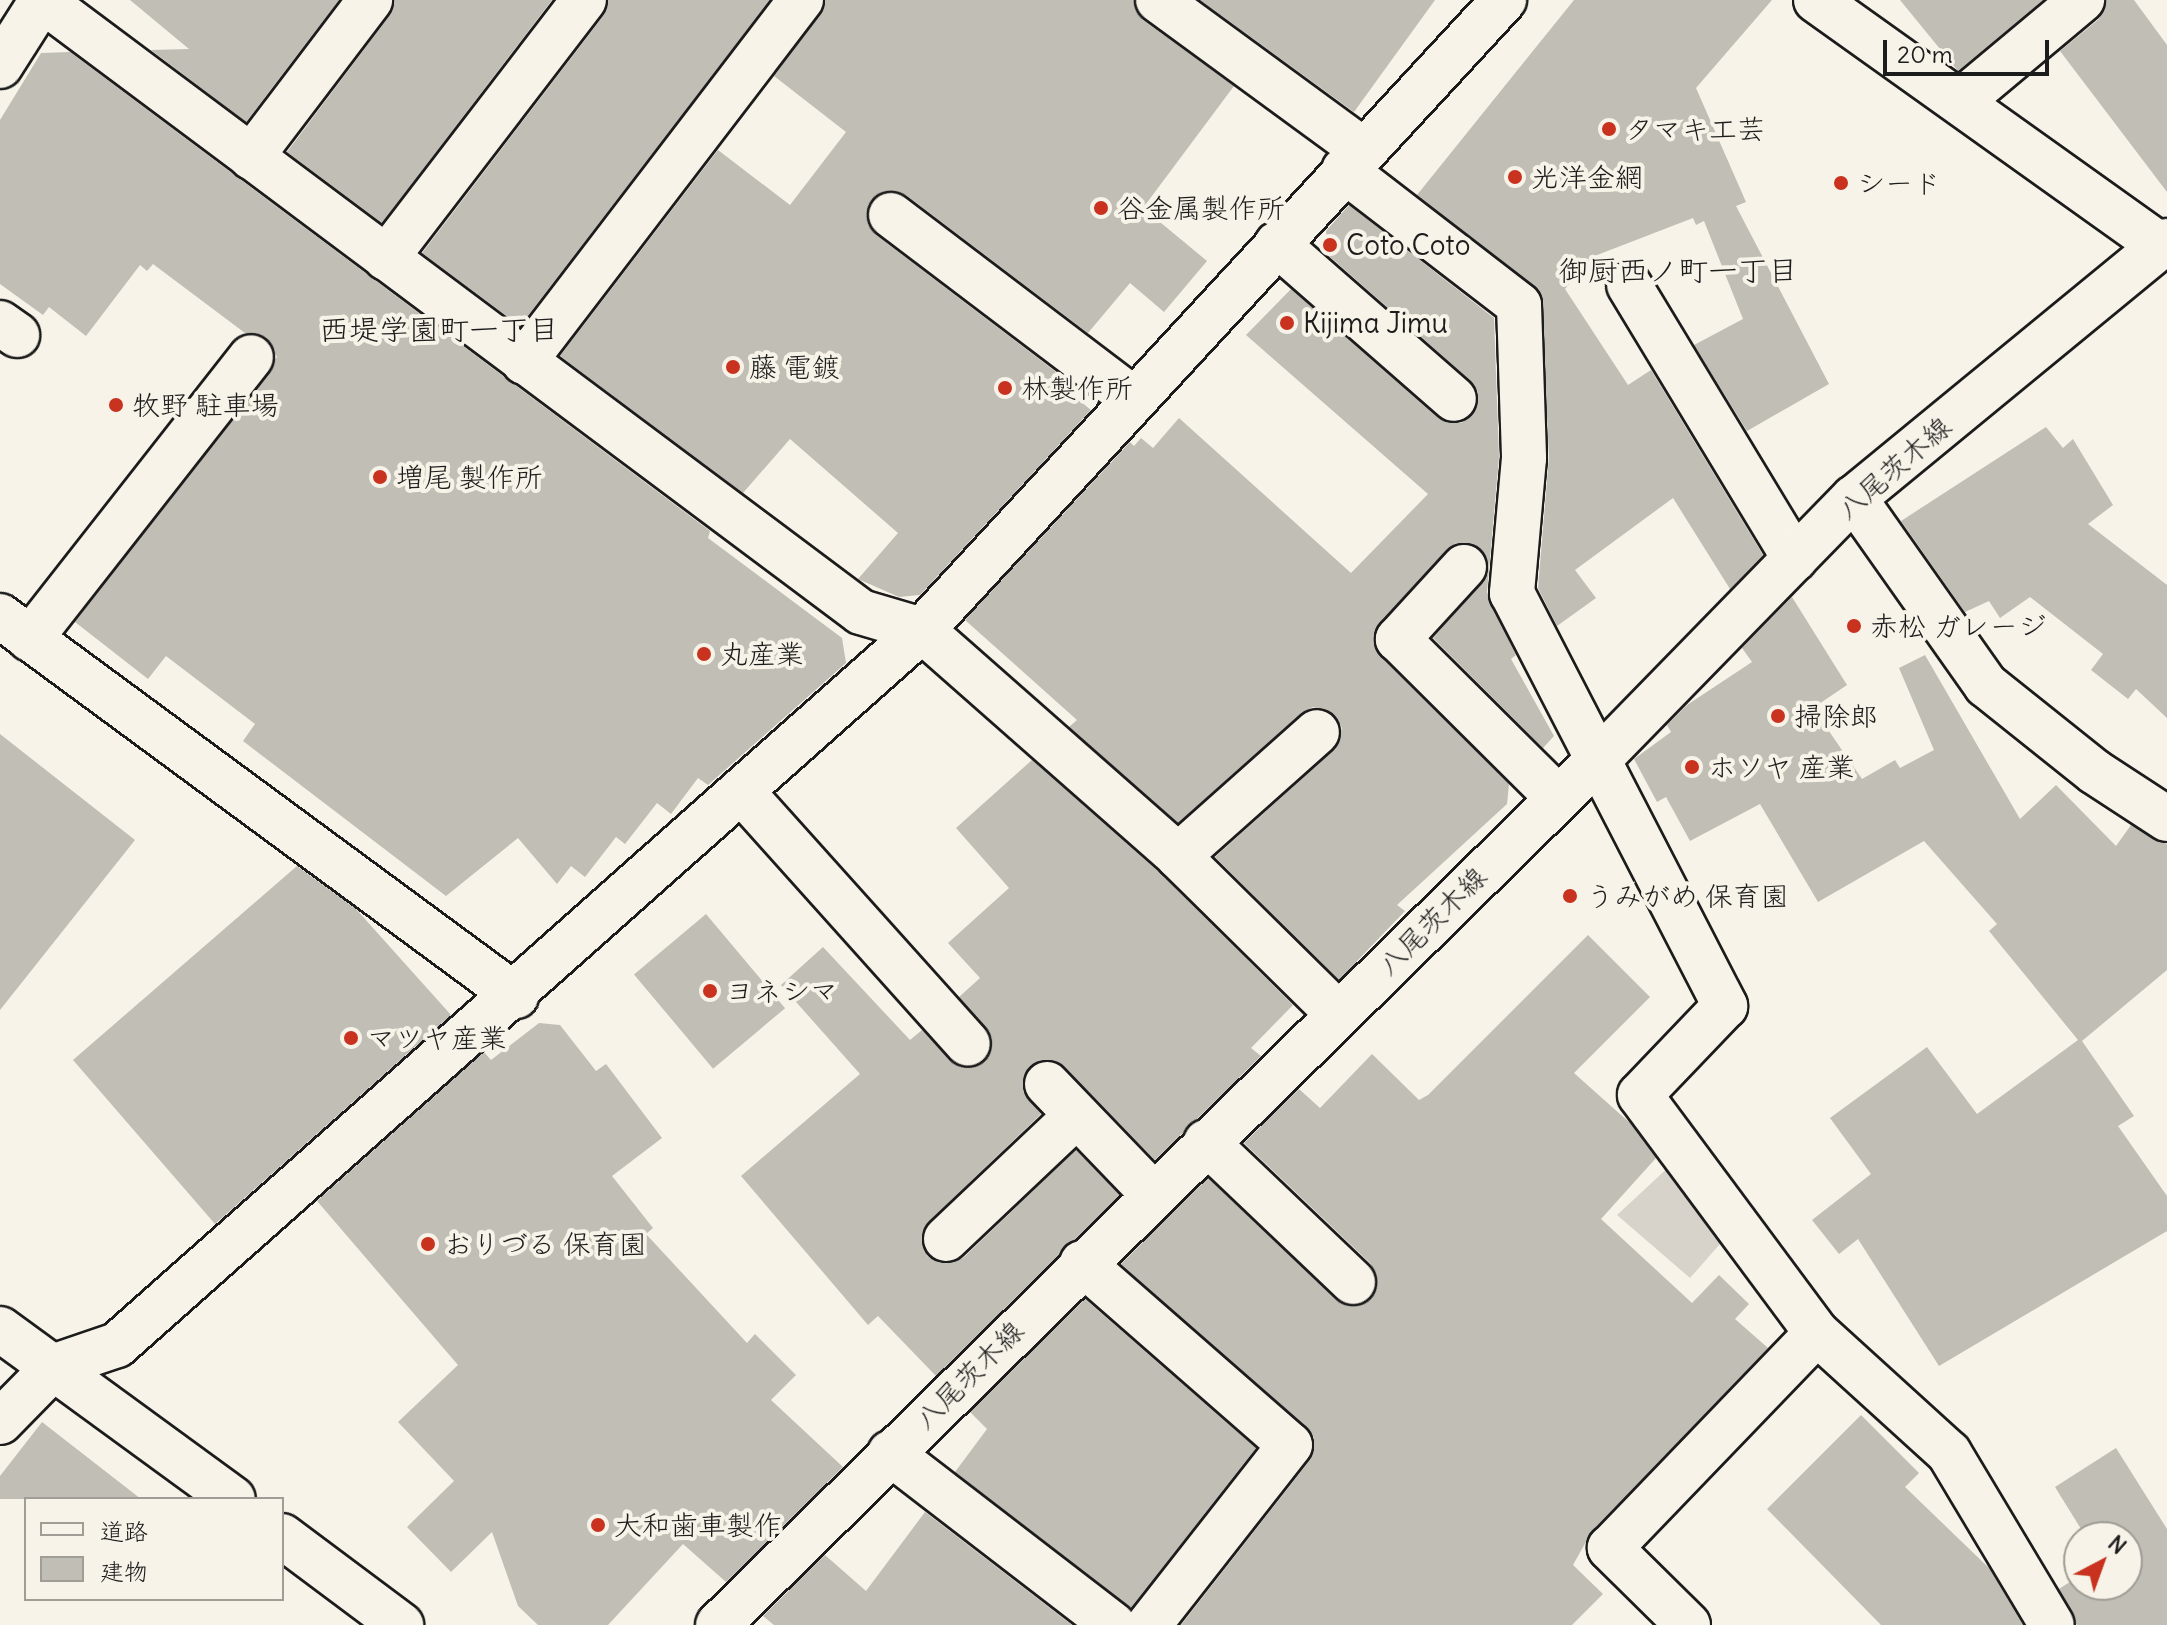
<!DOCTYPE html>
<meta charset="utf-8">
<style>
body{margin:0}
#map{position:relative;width:2167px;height:1625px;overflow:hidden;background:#f7f3e8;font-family:Delius,"Klee One",sans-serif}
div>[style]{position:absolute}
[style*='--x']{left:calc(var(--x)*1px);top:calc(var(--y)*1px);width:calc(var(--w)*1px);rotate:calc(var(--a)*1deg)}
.green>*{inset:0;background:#d7d3cb}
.building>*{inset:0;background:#c0beb5;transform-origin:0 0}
.roads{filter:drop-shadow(2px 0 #1c1c1c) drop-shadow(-2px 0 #1c1c1c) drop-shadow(0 2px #1c1c1c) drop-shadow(0 -2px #1c1c1c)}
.minor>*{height:44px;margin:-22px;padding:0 22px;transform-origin:22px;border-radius:22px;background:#f7f3e8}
.major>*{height:44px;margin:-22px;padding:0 22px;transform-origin:22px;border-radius:22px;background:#f7f3e8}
.dots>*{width:22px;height:22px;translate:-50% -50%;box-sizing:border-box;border:4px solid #f7f3e8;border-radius:50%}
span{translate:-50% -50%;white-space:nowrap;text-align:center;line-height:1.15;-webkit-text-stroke:8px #f7f3e8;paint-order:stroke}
.poi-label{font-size:28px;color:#1c1c1c}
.left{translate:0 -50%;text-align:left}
.street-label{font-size:28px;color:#1c1c1c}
.neighbourhood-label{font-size:30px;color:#1c1c1c}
.legend{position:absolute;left:24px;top:1497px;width:260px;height:104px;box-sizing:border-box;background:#f7f3e8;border:2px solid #9f9d96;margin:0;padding:10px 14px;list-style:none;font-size:24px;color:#1c1c1c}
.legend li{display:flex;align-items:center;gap:16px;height:40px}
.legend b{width:40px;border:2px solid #9f9d96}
.north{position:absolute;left:2063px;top:1521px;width:80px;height:80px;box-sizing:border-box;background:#f7f3e8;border:2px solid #9f9d96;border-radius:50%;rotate:41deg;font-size:22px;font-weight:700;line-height:32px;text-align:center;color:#1c1c1c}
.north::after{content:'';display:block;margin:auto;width:28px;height:36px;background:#c8321e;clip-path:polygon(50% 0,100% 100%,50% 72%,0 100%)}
.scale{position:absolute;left:1883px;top:40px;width:166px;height:36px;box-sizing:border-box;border:4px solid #1c1c1c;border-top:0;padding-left:10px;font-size:24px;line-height:28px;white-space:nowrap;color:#1c1c1c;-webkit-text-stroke:6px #f7f3e8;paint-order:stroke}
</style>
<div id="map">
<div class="green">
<div style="clip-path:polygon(1673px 1163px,1728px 1235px,1690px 1278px,1617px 1215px)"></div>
</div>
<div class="building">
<div style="clip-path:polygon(130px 0,339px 0,246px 122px,151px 50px,189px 49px)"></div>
<div style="clip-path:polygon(394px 0,552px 0,382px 223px,287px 152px,390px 15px)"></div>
<div style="clip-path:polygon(608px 0,770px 0,520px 326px,422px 253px,604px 15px)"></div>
<div style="clip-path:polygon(825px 0,1133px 0,1143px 20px,1234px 86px,1143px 208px,1207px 261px,1164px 312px,1130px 283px,1088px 333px,906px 195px,882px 192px,871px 201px,868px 224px,876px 235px,1056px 372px,1051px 377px,1091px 410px,920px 595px,899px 597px,858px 579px,898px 533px,790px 439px,743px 493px,560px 356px,718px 150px,790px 205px,846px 132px,774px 76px)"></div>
<div style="clip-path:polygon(1200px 0,1435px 0,1354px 112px)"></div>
<div style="clip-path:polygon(1574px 0,1772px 0,1696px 88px,1746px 202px,1736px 206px,1829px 384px,1747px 431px,1694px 345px,1743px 319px,1704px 221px,1696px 225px,1693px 218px,1592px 257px,1565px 289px,1628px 385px,1651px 370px,1763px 555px,1730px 589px,1673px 498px,1575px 570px,1596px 598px,1557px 626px,1538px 588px,1549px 457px,1541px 294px,1417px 195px)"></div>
<div style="clip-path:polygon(1900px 0,2043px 0,1958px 71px)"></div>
<div style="clip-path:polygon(2106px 0,2134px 0,2167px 45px,2167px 192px,2060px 51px,2099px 19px)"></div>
<div style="clip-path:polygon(70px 52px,710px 531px,708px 538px,842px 638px,846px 663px,708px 785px,698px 778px,671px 814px,657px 803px,625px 844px,616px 837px,585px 877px,571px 866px,557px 884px,518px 838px,446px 896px,243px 741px,255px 724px,166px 656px,148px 679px,75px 622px,277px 357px,266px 337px,245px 333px,153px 264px,147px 271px,140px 265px,86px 336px,49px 307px,43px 315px,0 284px,0 120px,41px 53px)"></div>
<div style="clip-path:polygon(1349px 205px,1494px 318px,1499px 457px,1487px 592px,1516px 655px,1511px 659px,1554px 736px,1543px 748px,1433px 638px,1488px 573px,1480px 548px,1456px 543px,1380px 622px,1374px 645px,1509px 784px,1507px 804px,1397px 905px,1405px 911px,1339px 980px,1215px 857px,1334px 750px,1342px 728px,1335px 715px,1313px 707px,1301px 713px,1178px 823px,1069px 727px,1077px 720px,965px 620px,1130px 442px,1134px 446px,1141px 438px,1153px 448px,1179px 418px,1351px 573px,1428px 494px,1246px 335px,1291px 289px,1438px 418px,1461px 423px,1473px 415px,1478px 392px,1470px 380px,1328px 255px,1326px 231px)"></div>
<div style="clip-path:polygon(2046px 427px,2063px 448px,2073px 439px,2113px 505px,2088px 524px,2167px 585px,2167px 718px,2136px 689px,2128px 699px,2091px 670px,2103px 654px,2030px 597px,2000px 618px,1989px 601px,1965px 612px,1901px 521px)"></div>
<div style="clip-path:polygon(1792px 597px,1847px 685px,1813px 708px,1862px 779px,1895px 760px,1900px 768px,1934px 750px,1899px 668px,1925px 655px,2020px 819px,2056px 785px,2116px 846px,2131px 825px,2167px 844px,2167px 970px,2082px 1041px,2134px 1116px,2118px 1126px,2167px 1196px,2167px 1231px,1939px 1366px,1858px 1239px,1839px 1254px,1812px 1220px,1871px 1174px,1830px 1118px,1927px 1047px,1977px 1114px,2078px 1040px,1989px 931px,1997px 924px,1924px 841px,1818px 902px,1760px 804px,1690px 841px,1666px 797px,1657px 802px,1634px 759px,1671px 732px,1667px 725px,1687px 705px,1752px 662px,1742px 648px)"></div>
<div style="clip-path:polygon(0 734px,135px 840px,0 1010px)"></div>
<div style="clip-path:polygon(1032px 760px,1161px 874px,1293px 1005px,1251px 1048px,1261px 1056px,1155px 1160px,1064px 1066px,1042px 1060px,1029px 1067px,1023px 1091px,1041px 1114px,929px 1221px,922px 1233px,927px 1256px,940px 1263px,963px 1258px,1076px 1150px,1120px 1195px,936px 1376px,878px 1316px,868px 1325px,741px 1176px,860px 1074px,781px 985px,823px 947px,910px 1040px,922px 1030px,960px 1067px,985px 1062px,992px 1038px,959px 997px,980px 978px,948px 943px,1009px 888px,956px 828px)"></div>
<div style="clip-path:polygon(297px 866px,356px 909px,451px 1015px,215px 1224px,73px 1060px)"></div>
<div style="left:706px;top:914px;width:123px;height:94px;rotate:50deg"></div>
<div style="clip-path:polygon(1588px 935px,1650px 997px,1574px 1073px,1630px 1123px,1656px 1158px,1601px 1219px,1692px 1303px,1719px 1275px,1749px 1304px,1735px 1319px,1768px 1348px,1592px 1531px,1573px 1565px,1603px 1594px,1572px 1625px,1181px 1625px,1310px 1460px,1314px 1437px,1121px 1264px,1208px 1178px,1336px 1300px,1348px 1306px,1370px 1300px,1377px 1287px,1371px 1264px,1244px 1143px,1299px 1089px,1320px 1108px,1372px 1054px,1419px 1100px,1428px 1095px)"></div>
<div style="clip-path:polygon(539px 1023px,560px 1025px,596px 1071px,606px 1064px,662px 1138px,612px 1176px,653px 1228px,646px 1234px,747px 1343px,755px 1334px,796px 1375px,771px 1400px,843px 1467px,726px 1582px,683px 1544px,608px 1625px,538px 1625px,518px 1606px,492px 1532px,451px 1572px,407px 1527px,454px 1481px,398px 1422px,458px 1365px,317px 1201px,484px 1052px,491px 1060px)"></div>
<div style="clip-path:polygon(1085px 1299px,1256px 1448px,1131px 1608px,955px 1472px,987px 1429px,970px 1412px)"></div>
<div style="clip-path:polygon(1861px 1415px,1919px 1473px,1905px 1487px,1989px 1568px,2023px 1625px,1881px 1625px,1767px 1509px)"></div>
<div style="clip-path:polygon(42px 1422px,141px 1499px,0 1499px,0 1476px)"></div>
<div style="clip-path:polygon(2116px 1448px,2167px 1529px,2167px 1625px,2077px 1625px,2059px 1589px,2079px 1576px,2079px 1585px,2127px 1585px,2127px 1537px,2086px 1537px,2055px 1487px)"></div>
<div style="clip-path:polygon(925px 1512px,1072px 1625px,774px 1625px,763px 1616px,825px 1555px,866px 1591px)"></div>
</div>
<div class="roads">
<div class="minor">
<div style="--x:42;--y:0;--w:1022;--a:36.77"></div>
<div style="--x:861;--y:612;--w:64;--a:16.4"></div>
<div style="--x:922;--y:630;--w:341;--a:41.4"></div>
<div style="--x:1178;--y:856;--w:225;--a:44.6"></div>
<div style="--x:1158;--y:0;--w:254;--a:36.2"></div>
<div style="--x:1816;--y:0;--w:424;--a:35.5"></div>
<div style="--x:0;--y:66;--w:78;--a:-57.5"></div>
<div style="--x:1961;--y:101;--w:158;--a:-39.9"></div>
<div style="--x:251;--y:157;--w:197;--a:-52.8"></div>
<div style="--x:1344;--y:170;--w:221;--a:37.6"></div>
<div style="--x:1519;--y:305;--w:153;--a:88.1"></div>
<div style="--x:1524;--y:458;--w:136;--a:95.1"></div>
<div style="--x:1512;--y:593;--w:465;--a:62.7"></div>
<div style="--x:1725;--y:1006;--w:123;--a:133.7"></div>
<div style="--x:1640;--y:1095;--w:297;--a:53.4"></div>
<div style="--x:1817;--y:1333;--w:178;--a:42.3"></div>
<div style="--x:1949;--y:1453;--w:200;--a:59.1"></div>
<div style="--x:891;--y:215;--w:304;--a:37.2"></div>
<div style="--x:1277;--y:244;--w:235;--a:41.2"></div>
<div style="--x:386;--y:258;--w:325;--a:-52.5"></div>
<div style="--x:1629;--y:285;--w:320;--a:58.8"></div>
<div style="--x:0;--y:323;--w:21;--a:35"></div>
<div style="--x:524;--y:362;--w:456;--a:-52.6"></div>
<div style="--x:1854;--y:498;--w:229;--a:54.8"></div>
<div style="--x:1986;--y:685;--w:139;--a:38.6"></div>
<div style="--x:2095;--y:772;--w:86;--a:33.1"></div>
<div style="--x:1464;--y:567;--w:98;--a:132.5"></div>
<div style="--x:1398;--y:639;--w:224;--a:44.8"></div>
<div style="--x:0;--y:616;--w:641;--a:36.37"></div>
<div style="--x:30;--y:639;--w:358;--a:-51.9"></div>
<div style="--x:742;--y:792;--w:338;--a:48.1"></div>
<div style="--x:1178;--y:856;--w:186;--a:-41.7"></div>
<div style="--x:1047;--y:1084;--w:153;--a:46.1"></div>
<div style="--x:1206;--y:1142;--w:203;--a:43.6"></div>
<div style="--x:946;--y:1239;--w:180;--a:-43.4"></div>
<div style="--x:1082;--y:1263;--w:276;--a:41.2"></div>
<div style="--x:1290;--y:1445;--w:229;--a:128.1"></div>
<div style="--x:0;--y:1422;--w:78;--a:-45.5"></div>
<div style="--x:55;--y:1366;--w:65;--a:-18.7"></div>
<div style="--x:117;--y:1345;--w:1077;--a:-41.61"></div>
<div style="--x:922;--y:630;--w:858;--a:-47.27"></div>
<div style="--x:890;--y:1453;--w:282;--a:37.6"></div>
<div style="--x:1688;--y:1625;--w:110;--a:-135.4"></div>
<div style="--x:1610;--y:1548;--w:298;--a:-46.1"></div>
</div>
<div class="major">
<div style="--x:0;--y:1329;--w:288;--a:36.1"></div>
<div style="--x:282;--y:1536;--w:149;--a:36.8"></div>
<div style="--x:718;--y:1625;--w:1230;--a:-44.51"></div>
<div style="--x:1595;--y:763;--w:371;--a:-45.7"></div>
<div style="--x:1854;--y:498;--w:405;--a:-39.4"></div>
</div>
</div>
<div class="dots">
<div style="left:1609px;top:129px;background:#c8321e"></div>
<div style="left:1515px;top:177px;background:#c8321e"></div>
<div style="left:1841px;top:183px;background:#c8321e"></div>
<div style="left:1101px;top:208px;background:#c8321e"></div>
<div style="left:1330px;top:245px;background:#c8321e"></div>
<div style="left:1287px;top:323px;background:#c8321e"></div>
<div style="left:733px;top:367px;background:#c8321e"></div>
<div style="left:1005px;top:388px;background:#c8321e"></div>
<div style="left:116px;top:405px;background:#c8321e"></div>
<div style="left:380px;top:477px;background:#c8321e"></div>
<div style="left:1854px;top:626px;background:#c8321e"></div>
<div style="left:704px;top:654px;background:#c8321e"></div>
<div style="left:1778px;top:716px;background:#c8321e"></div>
<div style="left:1692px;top:767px;background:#c8321e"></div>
<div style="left:1570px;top:896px;background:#c8321e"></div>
<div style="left:710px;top:991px;background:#c8321e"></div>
<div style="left:351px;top:1038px;background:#c8321e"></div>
<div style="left:428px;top:1244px;background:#c8321e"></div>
<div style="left:598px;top:1525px;background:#c8321e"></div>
</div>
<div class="poi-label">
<span class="left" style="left:1625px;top:129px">タマキ工芸</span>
<span class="left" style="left:1531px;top:177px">光洋金網</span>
<span class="left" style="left:1857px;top:183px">シード</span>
<span class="left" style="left:1117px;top:208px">谷金属製作所</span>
<span class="left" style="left:1346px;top:245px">Coto Coto</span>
<span class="left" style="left:1303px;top:323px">Kijima Jimu</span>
<span class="left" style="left:749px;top:367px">藤 電鍍</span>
<span class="left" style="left:1021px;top:388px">林製作所</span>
<span class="left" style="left:132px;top:405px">牧野 駐車場</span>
<span class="left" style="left:396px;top:477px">増尾 製作所</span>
<span class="left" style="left:1870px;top:626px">赤松 ガレージ</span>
<span class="left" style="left:720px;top:654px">丸産業</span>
<span class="left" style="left:1794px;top:716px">掃除郎</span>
<span class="left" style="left:1708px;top:767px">ホソヤ 産業</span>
<span class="left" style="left:1586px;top:896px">うみがめ 保育園</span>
<span class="left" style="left:726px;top:991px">ヨネシマ</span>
<span class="left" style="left:367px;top:1038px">マツヤ産業</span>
<span class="left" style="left:444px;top:1244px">おりづる 保育園</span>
<span class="left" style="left:614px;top:1525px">大和歯車製作</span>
</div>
<div class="street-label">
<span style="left:1894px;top:468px;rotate:-41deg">八尾茨木線</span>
<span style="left:1432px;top:921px;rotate:-45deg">八尾茨木線</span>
<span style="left:969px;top:1375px;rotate:-45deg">八尾茨木線</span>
</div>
<div class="neighbourhood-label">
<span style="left:1678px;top:270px">御厨西ノ町一丁目</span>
<span style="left:439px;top:329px">西堤学園町一丁目</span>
</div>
<ul class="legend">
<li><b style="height:10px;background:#f7f3e8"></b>道路</li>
<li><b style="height:22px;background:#c0beb5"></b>建物</li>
</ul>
<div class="north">N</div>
<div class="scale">20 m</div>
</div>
